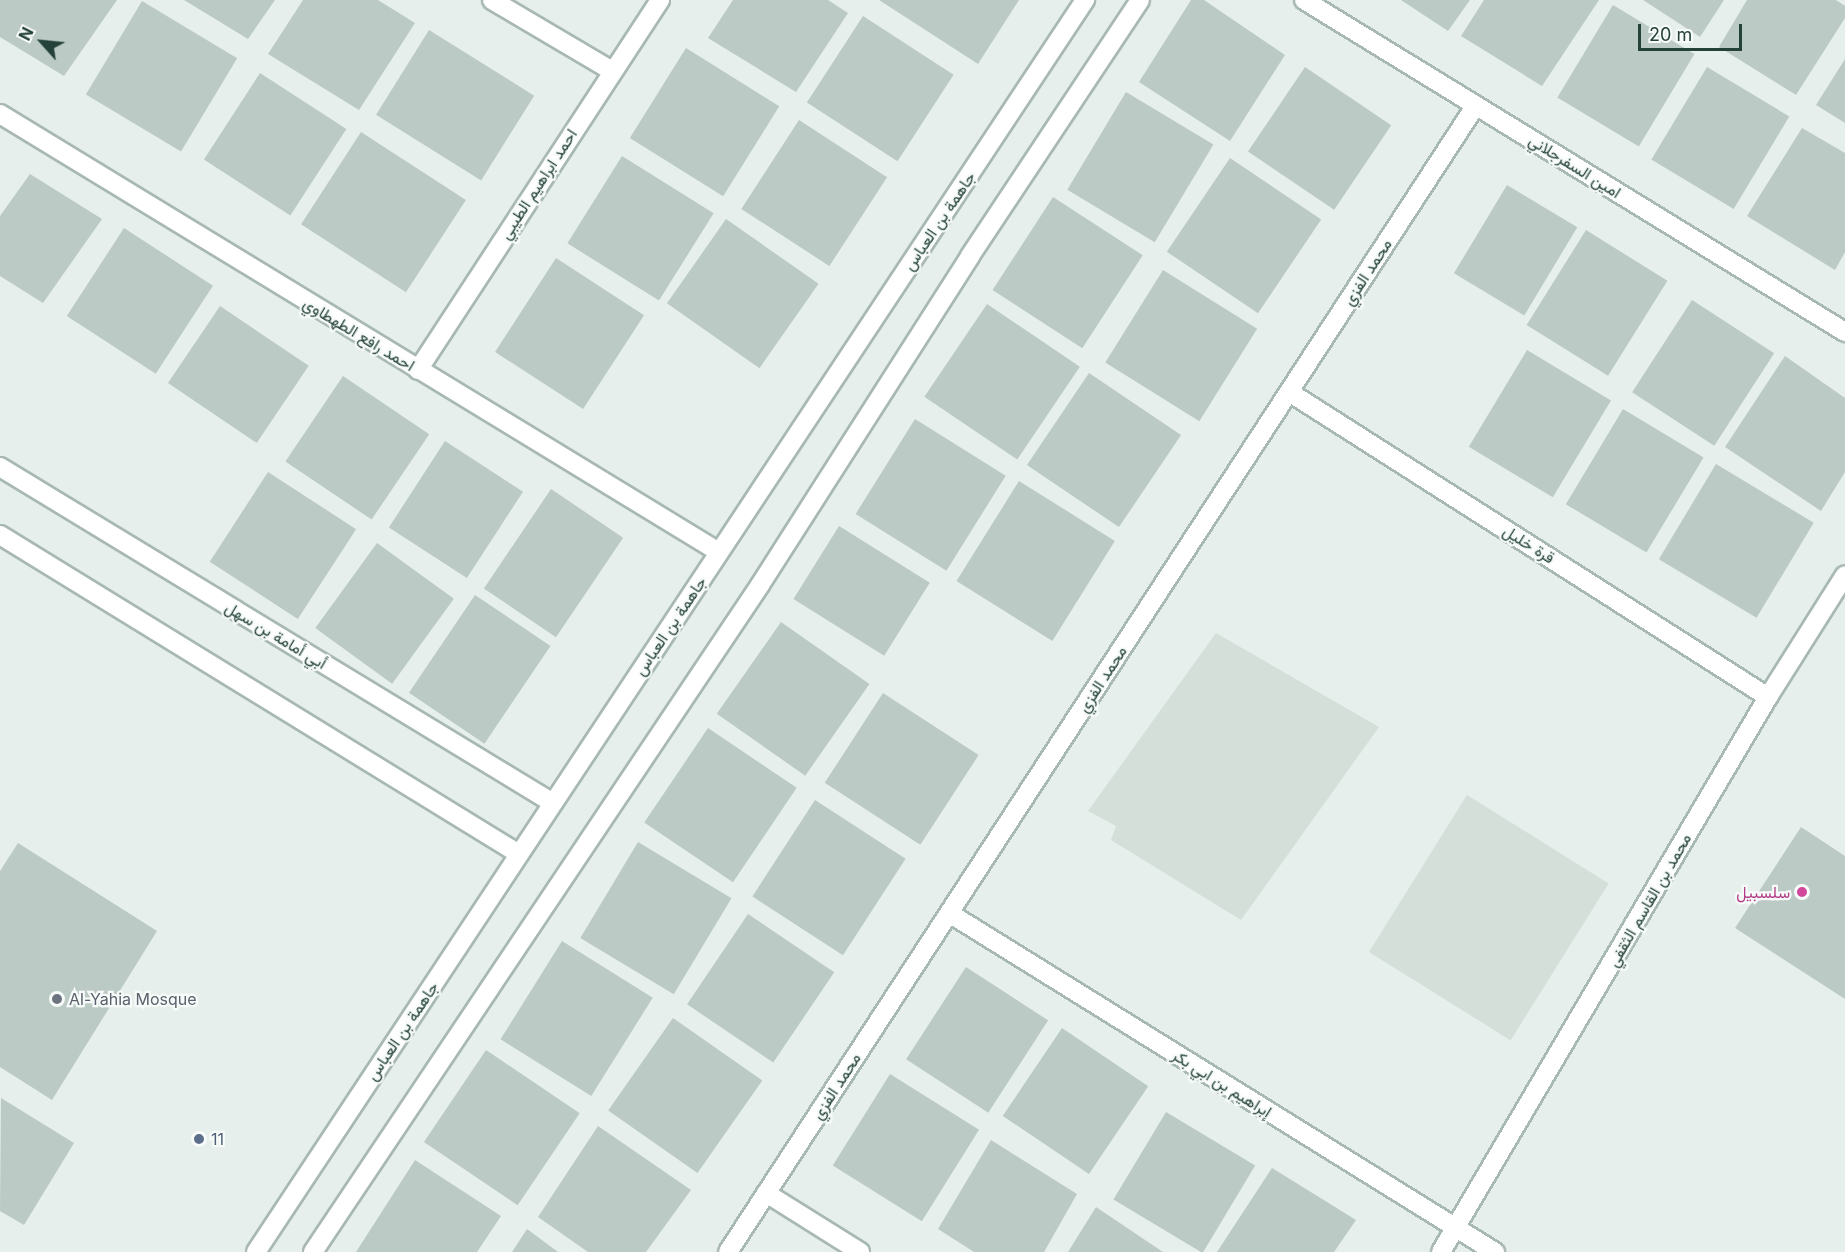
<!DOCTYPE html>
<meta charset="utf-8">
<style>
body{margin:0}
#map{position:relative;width:1845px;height:1252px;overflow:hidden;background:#e6efeb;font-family:Inter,Vazirmatn,sans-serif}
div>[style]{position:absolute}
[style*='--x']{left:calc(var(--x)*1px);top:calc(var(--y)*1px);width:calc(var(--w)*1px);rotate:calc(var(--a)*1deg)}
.built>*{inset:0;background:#d4dfda;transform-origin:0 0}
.building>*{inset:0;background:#bbcac4;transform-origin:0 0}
.roads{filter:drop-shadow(2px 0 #a8b8b2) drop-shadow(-2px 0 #a8b8b2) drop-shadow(0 2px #a8b8b2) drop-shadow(0 -2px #a8b8b2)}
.street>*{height:18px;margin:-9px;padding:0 9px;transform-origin:9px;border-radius:9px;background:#fff}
.dots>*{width:16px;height:16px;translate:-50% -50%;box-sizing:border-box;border:3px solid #f7fbf9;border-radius:50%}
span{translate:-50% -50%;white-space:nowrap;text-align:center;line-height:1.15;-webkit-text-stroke:4.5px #f7fbf9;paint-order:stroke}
.street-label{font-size:16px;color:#24423a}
.hotel-label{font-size:16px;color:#b23c85}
.right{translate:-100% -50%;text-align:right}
.worship-label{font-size:16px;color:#5b616d}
.left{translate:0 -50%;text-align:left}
.service-label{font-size:16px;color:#4e5e75}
.north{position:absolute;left:12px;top:12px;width:60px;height:60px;-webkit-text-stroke:4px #f7fbf9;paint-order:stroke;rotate:297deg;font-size:16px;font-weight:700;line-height:24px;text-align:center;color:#24423a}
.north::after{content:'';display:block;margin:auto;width:21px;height:27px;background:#24423a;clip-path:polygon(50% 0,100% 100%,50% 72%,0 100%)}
.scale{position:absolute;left:1638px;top:24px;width:104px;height:27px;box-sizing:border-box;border:3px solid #24423a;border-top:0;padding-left:8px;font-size:18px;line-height:21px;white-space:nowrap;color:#24423a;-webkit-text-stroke:4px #f7fbf9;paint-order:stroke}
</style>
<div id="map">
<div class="built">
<div style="clip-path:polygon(1216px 633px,1379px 727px,1241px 920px,1111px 840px,1116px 826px,1088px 811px)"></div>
<div style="left:1467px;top:795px;width:167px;height:185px;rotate:32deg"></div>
</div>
<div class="building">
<div style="clip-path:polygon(0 0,117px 0,64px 76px,0 37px)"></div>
<div style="clip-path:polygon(184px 0,275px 0,248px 39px)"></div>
<div style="clip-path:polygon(303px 0,378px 0,415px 23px,359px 110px,268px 54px)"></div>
<div style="clip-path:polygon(733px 0,828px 0,848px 13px,796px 92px,708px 38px)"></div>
<div style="clip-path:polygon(879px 0,1019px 0,978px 64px)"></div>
<div style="clip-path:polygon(1191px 0,1204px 0,1285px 55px,1230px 141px,1139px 82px)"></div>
<div style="clip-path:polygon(1401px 0,1470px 0,1448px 31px)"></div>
<div style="clip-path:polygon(1484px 0,1599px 0,1542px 86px,1461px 36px)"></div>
<div style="clip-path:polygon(1643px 0,1724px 0,1700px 37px)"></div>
<div style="clip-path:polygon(1747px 0,1836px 0,1845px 6px,1845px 18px,1796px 95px,1719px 47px)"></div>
<div style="left:142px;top:1px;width:111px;height:109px;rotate:31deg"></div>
<div style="left:1613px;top:5px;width:95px;height:108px;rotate:31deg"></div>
<div style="left:863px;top:16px;width:108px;height:103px;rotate:33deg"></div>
<div style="left:429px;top:30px;width:124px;height:100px;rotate:32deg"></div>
<div style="left:686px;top:48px;width:110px;height:106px;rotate:32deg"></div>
<div style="clip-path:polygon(1845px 59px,1845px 123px,1816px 105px)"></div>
<div style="left:1305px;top:67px;width:104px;height:102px;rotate:34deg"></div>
<div style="left:1707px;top:67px;width:96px;height:108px;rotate:31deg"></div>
<div style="left:260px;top:73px;width:103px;height:103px;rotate:33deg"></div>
<div style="left:1126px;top:92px;width:102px;height:114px;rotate:31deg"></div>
<div style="left:799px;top:120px;width:105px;height:106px;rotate:33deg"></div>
<div style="clip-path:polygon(1802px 128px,1845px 153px,1845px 252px,1835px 270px,1747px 216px)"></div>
<div style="left:361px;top:132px;width:125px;height:110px;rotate:33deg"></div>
<div style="left:622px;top:156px;width:108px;height:103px;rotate:32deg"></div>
<div style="left:1230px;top:158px;width:110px;height:113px;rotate:34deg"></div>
<div style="clip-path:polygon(30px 174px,102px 219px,43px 303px,0 276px,0 216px)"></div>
<div style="left:1507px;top:185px;width:82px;height:103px;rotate:31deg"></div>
<div style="left:1053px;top:197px;width:107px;height:111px;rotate:33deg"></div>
<div style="left:726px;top:219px;width:113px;height:103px;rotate:35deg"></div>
<div style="left:124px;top:228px;width:106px;height:105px;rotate:33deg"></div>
<div style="left:1586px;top:230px;width:96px;height:112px;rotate:32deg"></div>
<div style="left:556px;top:258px;width:105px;height:112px;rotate:33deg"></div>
<div style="left:1163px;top:270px;width:111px;height:109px;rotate:32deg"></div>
<div style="left:1692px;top:300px;width:98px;height:110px;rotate:33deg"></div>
<div style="left:987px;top:304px;width:112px;height:112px;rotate:34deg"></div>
<div style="left:220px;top:306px;width:107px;height:93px;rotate:34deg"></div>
<div style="left:1527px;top:350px;width:98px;height:113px;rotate:31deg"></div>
<div style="clip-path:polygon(1785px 356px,1845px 398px,1845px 472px,1821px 511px,1725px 447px)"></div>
<div style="left:1089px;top:373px;width:111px;height:111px;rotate:34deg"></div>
<div style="left:343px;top:376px;width:104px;height:103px;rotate:34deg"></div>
<div style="left:1623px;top:409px;width:94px;height:111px;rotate:31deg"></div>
<div style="left:915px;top:419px;width:107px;height:112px;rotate:32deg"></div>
<div style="left:445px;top:441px;width:93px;height:103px;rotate:33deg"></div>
<div style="left:1716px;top:464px;width:114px;height:111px;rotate:31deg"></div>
<div style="left:268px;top:472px;width:105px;height:107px;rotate:33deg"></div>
<div style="left:1019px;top:481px;width:113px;height:118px;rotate:32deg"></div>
<div style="left:551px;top:489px;width:87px;height:120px;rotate:34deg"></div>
<div style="left:839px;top:526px;width:107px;height:86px;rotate:32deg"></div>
<div style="left:377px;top:543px;width:95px;height:105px;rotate:36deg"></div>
<div style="left:475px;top:595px;width:91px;height:118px;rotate:34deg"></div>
<div style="left:781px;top:622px;width:108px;height:112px;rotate:35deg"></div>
<div style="left:883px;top:693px;width:114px;height:107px;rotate:33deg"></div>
<div style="left:708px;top:728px;width:107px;height:114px;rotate:34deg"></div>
<div style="left:815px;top:800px;width:108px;height:115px;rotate:33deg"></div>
<div style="clip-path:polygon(1801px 827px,1845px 856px,1845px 999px,1735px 928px)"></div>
<div style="left:638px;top:842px;width:109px;height:112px;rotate:31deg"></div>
<div style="clip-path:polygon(18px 843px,157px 931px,52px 1100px,0 1067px,0 871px)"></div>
<div style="left:748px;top:914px;width:104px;height:109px;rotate:34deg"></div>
<div style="left:562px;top:941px;width:107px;height:116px;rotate:32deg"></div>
<div style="left:966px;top:967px;width:98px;height:110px;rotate:33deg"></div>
<div style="left:673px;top:1018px;width:109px;height:113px;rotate:35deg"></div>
<div style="left:1062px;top:1028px;width:104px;height:106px;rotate:34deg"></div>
<div style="left:486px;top:1050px;width:113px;height:111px;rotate:34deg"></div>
<div style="left:890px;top:1074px;width:105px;height:108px;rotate:32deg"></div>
<div style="clip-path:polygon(1px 1098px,74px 1143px,24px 1225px,0 1211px)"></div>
<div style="left:1166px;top:1112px;width:104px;height:102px;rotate:31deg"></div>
<div style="clip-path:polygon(598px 1126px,691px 1190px,646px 1252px,588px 1252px,538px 1217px)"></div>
<div style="clip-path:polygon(991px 1140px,1077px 1194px,1044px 1252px,974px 1252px,938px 1229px)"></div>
<div style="clip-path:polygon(415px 1160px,501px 1216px,477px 1252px,356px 1252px)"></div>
<div style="clip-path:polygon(1272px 1168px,1356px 1220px,1334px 1252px,1217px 1252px)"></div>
<div style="clip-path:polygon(1096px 1207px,1163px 1252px,1068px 1252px)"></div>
<div style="clip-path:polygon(527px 1229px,558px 1252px,512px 1252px)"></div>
</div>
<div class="roads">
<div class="street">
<div style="--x:492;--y:0;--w:139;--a:30.6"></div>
<div style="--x:1304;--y:0;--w:635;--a:31.54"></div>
<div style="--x:0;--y:114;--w:842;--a:31.35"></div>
<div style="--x:418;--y:370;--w:442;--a:-56.8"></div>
<div style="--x:1289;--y:392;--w:568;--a:32.49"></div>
<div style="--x:0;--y:467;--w:647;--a:31.28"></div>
<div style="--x:0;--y:535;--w:609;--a:31.58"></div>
<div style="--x:949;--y:913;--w:643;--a:31.84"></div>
<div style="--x:766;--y:1193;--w:111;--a:32.1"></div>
<div style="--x:256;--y:1252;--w:1502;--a:-56.49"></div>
<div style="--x:313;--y:1252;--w:803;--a:-56.17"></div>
<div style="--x:760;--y:585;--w:390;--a:-57.4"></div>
<div style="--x:970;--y:256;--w:307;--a:-56.4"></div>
<div style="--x:728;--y:1252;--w:1369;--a:-56.89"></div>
<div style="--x:1441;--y:1252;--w:644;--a:-59.49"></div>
<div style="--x:1768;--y:697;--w:144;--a:-57.7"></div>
</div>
</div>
<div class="dots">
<div style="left:1802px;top:892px;background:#d1479c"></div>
<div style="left:57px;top:999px;background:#6b7280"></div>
<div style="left:199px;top:1139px;background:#5c6f8a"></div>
</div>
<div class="street-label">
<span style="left:1575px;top:166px;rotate:32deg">امين السفرجلاني</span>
<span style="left:538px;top:184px;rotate:-57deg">احمد ابراهيم الطيبي</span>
<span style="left:939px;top:221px;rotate:-56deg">جاهمة بن العباس</span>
<span style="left:1367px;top:272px;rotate:-57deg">محمد الفزي</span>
<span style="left:359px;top:334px;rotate:31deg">احمد رافع الطهطاوي</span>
<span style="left:1529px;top:544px;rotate:32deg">قرة خليل</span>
<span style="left:670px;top:626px;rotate:-56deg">جاهمة بن العباس</span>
<span style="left:276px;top:635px;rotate:31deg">أبي أمامة بن سهل</span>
<span style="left:1102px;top:679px;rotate:-57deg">محمد الفزي</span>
<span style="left:1649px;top:900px;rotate:-60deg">محمد بن القاسم الثقفي</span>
<span style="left:402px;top:1031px;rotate:-56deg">جاهمة بن العباس</span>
<span style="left:1222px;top:1083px;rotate:32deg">إبراهيم بن ابي بكر</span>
<span style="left:836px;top:1086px;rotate:-57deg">محمد الفزي</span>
</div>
<div class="hotel-label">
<span class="right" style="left:1790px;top:892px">سلسبيل</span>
</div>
<div class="worship-label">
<span class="left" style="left:69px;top:999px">Al-Yahia Mosque</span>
</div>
<div class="service-label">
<span class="left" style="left:211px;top:1139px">11</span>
</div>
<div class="north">N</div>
<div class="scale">20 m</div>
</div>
